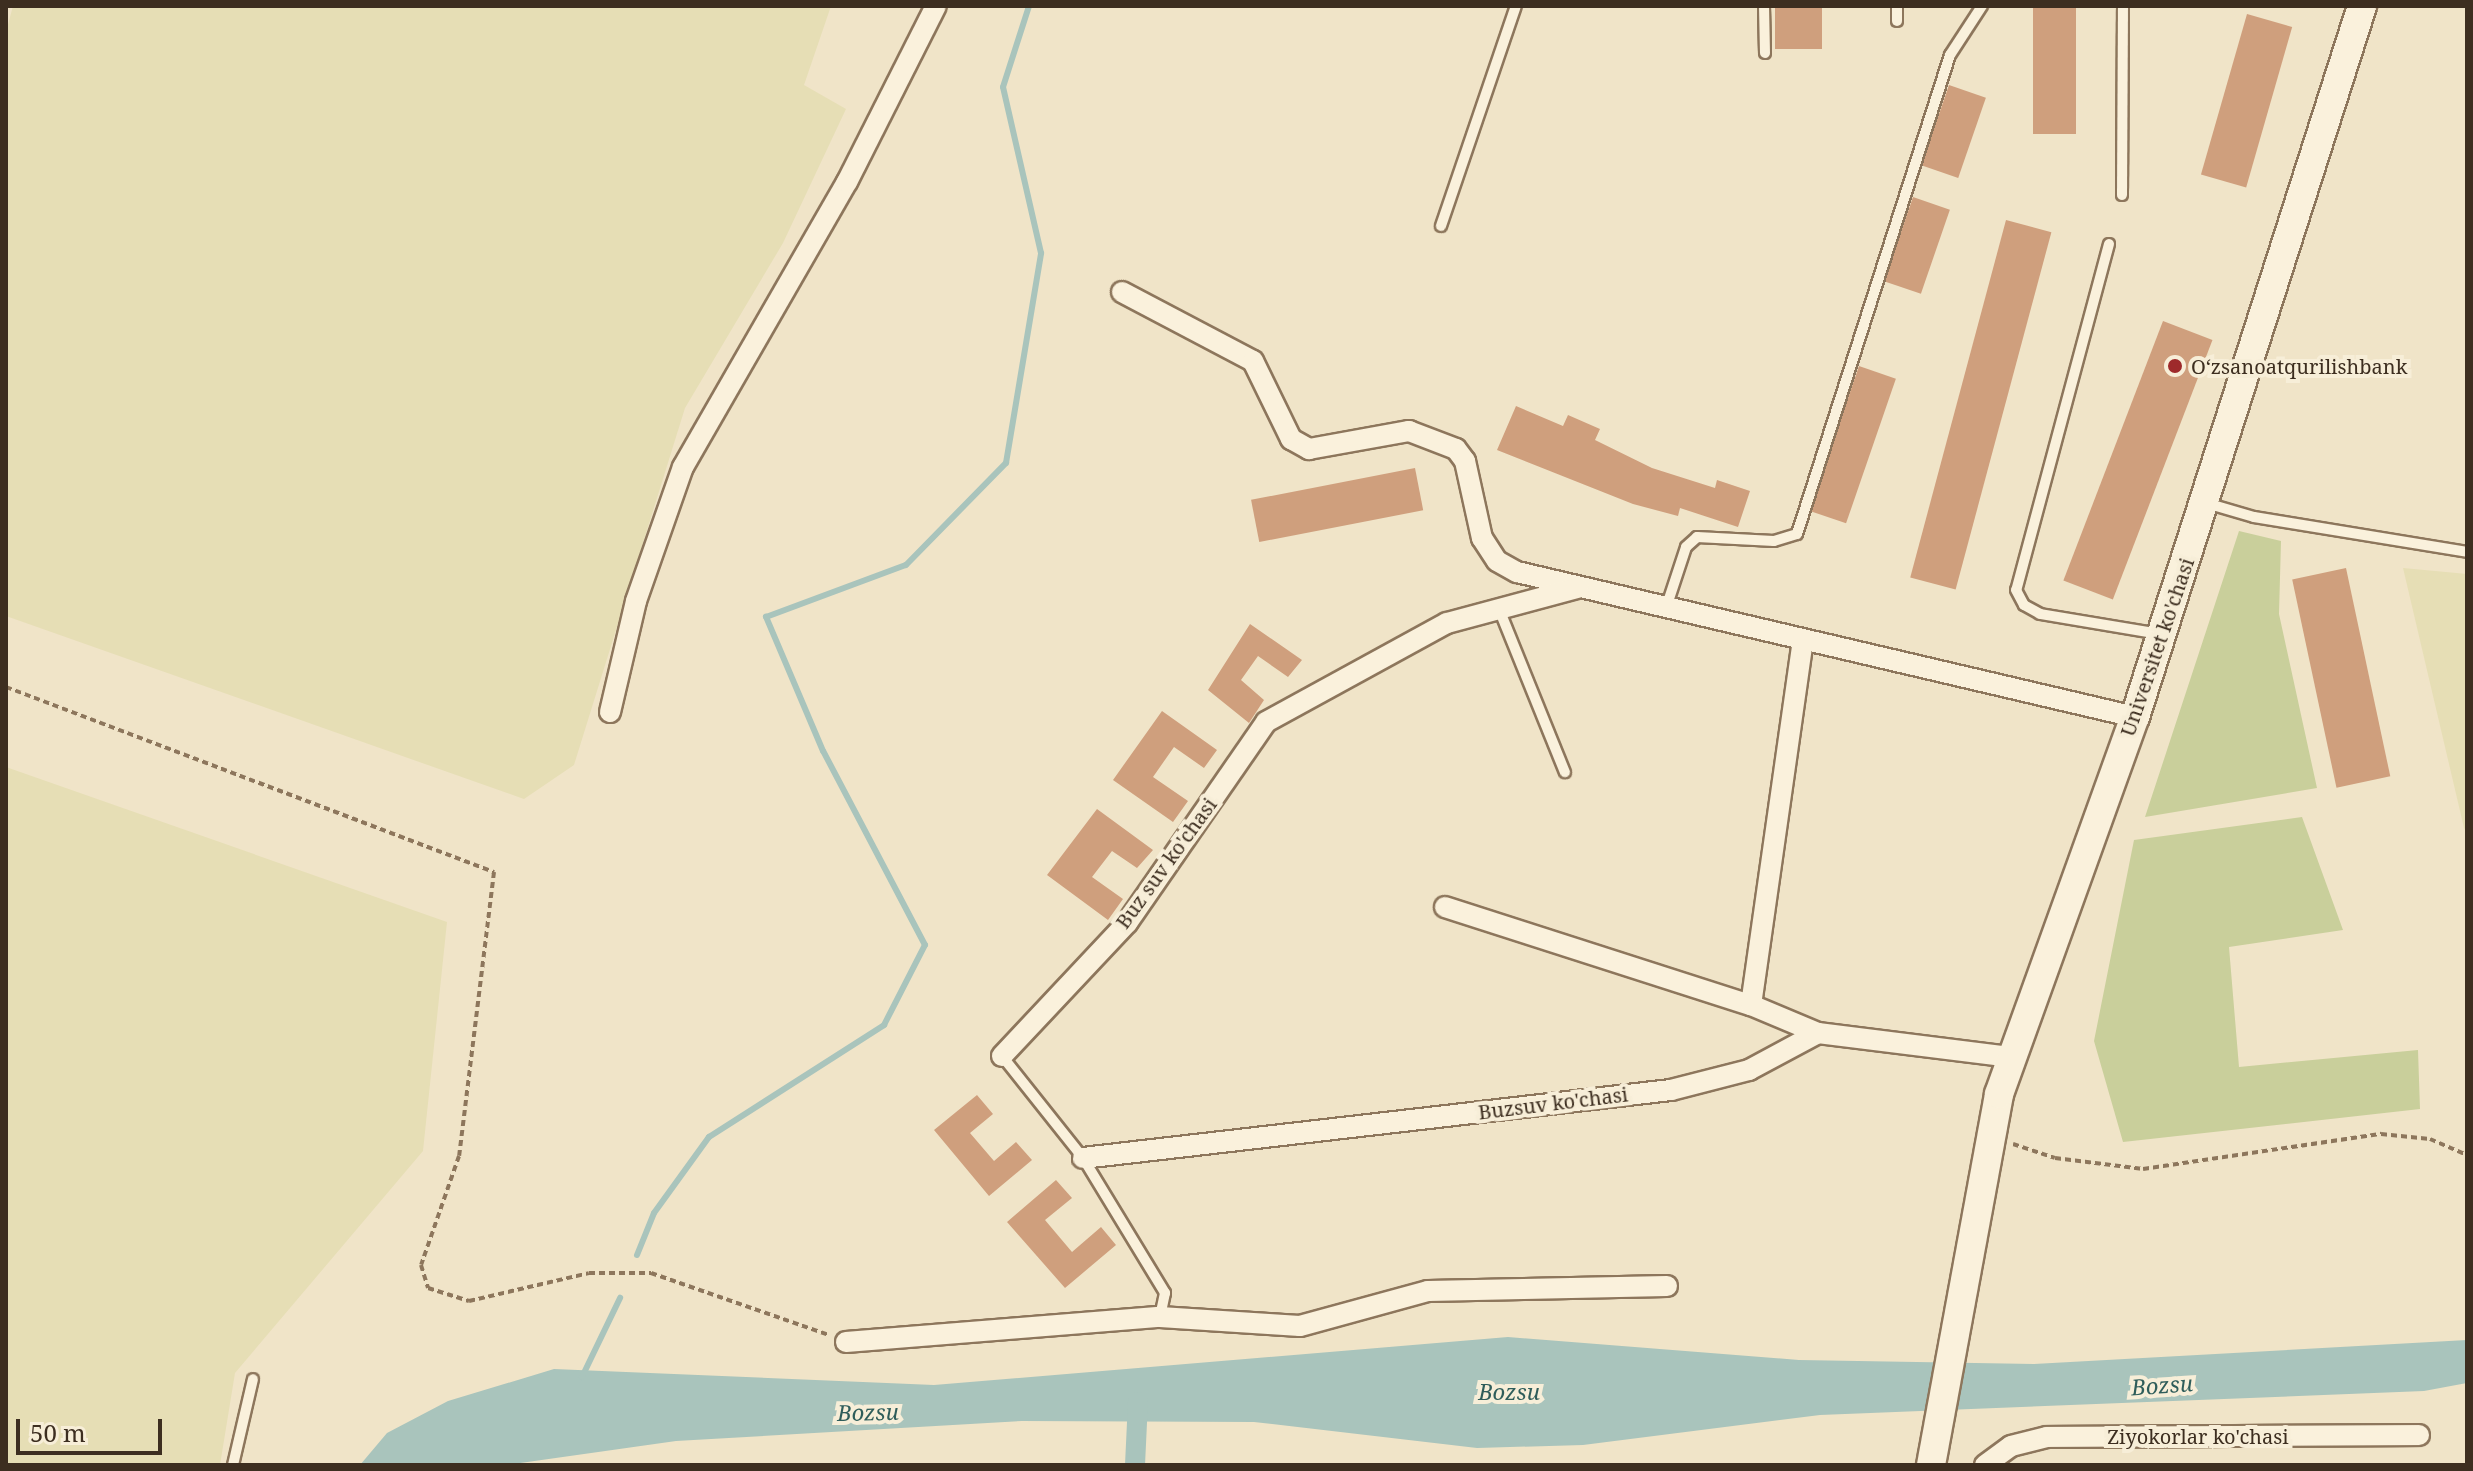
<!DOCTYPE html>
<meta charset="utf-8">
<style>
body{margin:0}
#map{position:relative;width:2473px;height:1471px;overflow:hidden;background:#f0e4c8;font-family:"Noto Serif",serif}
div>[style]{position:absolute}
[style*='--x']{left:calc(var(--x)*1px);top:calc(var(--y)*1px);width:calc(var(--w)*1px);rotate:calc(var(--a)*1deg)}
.farmland>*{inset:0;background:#e6deb5}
.green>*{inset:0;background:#c9cf9b}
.water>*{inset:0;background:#a9c4bc}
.stream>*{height:6px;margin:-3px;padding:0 3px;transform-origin:3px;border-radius:3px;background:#a9c4bc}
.canal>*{height:20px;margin:-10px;padding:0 10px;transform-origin:10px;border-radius:10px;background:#a9c4bc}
.building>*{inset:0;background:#cf9f7d;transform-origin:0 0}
.path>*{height:4px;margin-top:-2px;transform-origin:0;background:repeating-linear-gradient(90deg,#8d765c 0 6px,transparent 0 10px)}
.roads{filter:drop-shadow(2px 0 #8d765c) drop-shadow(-2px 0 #8d765c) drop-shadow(0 2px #8d765c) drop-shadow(0 -2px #8d765c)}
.lane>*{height:10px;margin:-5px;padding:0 5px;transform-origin:5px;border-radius:5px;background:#faf1dc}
.street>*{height:20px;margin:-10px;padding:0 10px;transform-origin:10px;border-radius:10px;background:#faf1dc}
.secondary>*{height:28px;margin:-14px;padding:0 14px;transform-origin:14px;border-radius:14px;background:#faf1dc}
.dots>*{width:22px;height:22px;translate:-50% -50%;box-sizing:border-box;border:4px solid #f7eed8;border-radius:50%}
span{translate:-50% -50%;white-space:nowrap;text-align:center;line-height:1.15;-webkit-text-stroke:8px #f7eed8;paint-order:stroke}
.poi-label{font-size:20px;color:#3d2e20}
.left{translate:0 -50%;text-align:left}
.street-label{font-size:20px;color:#3d2e20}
.water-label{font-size:22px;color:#2f5d5a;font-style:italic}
.frame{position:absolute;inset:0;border:8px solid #3d2e20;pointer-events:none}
.scale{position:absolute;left:16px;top:1419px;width:146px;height:36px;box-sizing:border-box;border:4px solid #3d2e20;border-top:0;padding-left:10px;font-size:24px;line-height:28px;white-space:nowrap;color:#3d2e20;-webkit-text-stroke:6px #f7eed8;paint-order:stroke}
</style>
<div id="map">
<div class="farmland">
<div style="clip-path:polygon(13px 6px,831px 6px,804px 85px,846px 109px,783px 243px,685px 408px,574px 765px,524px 799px,6px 616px,6px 32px)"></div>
<div style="clip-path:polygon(2403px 568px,2467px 574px,2467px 834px,2464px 828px)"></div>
<div style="clip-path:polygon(6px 767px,447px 922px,423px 1151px,235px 1373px,220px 1465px,6px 1465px)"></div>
</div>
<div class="green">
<div style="clip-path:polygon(2239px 531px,2281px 541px,2279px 614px,2317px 788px,2145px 817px)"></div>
<div style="clip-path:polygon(2302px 817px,2343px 930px,2229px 947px,2239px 1067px,2418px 1050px,2420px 1109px,2123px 1142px,2094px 1041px,2134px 840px)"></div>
</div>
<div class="water">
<div style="clip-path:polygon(1508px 1337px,1799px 1360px,2034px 1364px,2467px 1340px,2467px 1383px,2424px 1391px,1820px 1415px,1583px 1445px,1477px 1448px,1254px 1422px,1022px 1421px,676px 1441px,506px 1465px,360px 1465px,387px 1433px,448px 1401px,554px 1369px,934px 1385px)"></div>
</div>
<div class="stream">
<div style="--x:637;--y:1255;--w:45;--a:-68"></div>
<div style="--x:654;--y:1213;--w:94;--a:-54.1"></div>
<div style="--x:709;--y:1137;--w:208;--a:-32.6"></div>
<div style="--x:884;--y:1025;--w:90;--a:-62.9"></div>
<div style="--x:925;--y:945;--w:219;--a:-117.7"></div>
<div style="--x:823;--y:751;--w:146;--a:-113"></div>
<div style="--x:766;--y:617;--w:149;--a:-20.4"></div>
<div style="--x:906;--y:565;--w:143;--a:-45.6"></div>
<div style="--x:1006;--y:463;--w:213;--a:-80.5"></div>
<div style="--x:1041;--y:253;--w:170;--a:-102.9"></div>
<div style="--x:1003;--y:87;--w:85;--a:-72.2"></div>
<div style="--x:582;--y:1377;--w:88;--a:-64.3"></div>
</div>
<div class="canal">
<div style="--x:1135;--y:1465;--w:63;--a:-87.3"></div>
</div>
<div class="building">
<div style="left:1775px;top:6px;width:47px;height:43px"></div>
<div style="left:2033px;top:6px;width:43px;height:128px"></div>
<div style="left:2247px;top:14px;width:47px;height:167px;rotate:16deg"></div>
<div style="left:1949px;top:85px;width:39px;height:85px;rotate:19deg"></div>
<div style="left:1913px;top:197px;width:39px;height:89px;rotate:19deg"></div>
<div style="left:2006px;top:220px;width:47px;height:370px;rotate:15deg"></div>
<div style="left:2163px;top:321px;width:53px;height:278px;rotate:21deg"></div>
<div style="left:1859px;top:366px;width:39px;height:153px;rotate:19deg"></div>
<div style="clip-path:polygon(1516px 406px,1563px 426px,1568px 415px,1600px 429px,1595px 440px,1652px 468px,1715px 488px,1717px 480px,1750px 491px,1738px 527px,1680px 508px,1678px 516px,1633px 504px,1497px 450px)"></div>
<div style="left:1415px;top:468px;width:43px;height:167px;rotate:79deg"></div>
<div style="left:2346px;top:568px;width:213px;height:55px;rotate:78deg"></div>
<div style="clip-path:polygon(1250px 624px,1302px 660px,1288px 677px,1258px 656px,1241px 680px,1264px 700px,1249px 723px,1208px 690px)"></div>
<div style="clip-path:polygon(1162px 711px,1217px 750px,1204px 768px,1174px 747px,1153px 777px,1188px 801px,1173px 822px,1113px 780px)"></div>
<div style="clip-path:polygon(1097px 809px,1153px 850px,1137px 868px,1112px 851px,1092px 877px,1123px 899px,1108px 920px,1047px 875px)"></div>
<div style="clip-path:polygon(977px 1095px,993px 1114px,970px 1133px,994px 1161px,1016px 1142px,1032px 1160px,989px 1196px,934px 1130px)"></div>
<div style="clip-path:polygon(1056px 1180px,1072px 1198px,1045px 1220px,1072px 1252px,1101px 1227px,1116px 1245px,1065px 1288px,1007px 1222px)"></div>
</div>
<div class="path">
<div style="--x:6;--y:687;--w:522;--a:20.76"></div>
<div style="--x:494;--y:872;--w:286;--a:97"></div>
<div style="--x:459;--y:1156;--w:115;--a:109.2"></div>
<div style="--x:421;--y:1265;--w:24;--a:73"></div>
<div style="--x:428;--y:1288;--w:43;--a:17.6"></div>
<div style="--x:469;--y:1301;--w:123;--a:-13.1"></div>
<div style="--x:589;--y:1273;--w:62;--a:0"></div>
<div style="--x:651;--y:1273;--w:188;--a:19.2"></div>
<div style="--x:2013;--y:1144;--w:44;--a:18.4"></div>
<div style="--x:2055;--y:1158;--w:89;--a:7.1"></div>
<div style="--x:2143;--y:1169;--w:241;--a:-8.4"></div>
<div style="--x:2381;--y:1134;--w:49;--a:5.8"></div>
<div style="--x:2430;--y:1139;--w:40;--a:23.4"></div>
</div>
<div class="roads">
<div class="lane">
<div style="--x:1764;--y:6;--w:47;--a:88.8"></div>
<div style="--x:1897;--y:6;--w:15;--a:90"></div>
<div style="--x:2122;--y:195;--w:189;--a:-89.7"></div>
<div style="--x:1441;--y:226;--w:232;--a:-71.2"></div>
<div style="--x:2109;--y:244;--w:358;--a:105"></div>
<div style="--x:2016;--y:590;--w:17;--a:62"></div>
<div style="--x:2024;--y:605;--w:18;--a:29"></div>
<div style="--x:2040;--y:614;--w:121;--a:9.5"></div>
<div style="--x:2206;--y:503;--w:50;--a:16.3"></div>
<div style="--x:2254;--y:517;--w:216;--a:9.3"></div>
<div style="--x:1666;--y:608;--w:64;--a:-71.8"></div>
<div style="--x:1686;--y:547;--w:15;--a:-42"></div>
<div style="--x:1697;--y:537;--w:77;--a:3"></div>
<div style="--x:1774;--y:541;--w:24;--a:-17"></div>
<div style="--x:1797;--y:534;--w:503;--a:-72.29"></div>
<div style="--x:1950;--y:55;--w:59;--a:-56.9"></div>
<div style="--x:1499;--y:609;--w:176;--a:68"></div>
<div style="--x:1002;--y:1056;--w:130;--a:51.5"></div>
<div style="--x:1083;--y:1158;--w:158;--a:58.7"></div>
<div style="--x:1165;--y:1293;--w:25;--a:102"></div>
<div style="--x:233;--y:1465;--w:88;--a:-76.9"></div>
</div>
<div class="street">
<div style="--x:1122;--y:292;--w:148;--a:27.8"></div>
<div style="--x:1253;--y:361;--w:87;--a:64"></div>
<div style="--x:1291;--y:439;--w:21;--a:29"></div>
<div style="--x:1309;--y:449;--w:102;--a:-10.2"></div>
<div style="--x:1409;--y:431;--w:50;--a:21"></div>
<div style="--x:1456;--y:449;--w:15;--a:53"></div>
<div style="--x:1465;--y:461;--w:79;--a:77.6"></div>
<div style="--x:1482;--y:538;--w:27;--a:57"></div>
<div style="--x:1497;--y:561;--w:23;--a:29"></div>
<div style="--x:1517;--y:572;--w:635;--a:13.2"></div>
<div style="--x:610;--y:712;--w:114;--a:-76.8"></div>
<div style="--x:636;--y:601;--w:142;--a:-70.7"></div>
<div style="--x:683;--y:467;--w:329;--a:-60.1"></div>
<div style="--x:847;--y:182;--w:197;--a:-63.2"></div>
<div style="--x:1445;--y:907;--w:321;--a:17.8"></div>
<div style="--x:1751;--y:1005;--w:73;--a:22.7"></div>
<div style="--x:1751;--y:1005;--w:368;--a:-81.9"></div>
<div style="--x:1002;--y:1056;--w:183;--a:-46.8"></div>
<div style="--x:1127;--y:923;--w:244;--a:-55.3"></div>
<div style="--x:1266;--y:722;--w:206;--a:-28.7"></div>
<div style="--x:1447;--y:623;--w:136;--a:-15"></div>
<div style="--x:1083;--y:1158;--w:592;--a:-6.6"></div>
<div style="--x:1671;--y:1090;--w:81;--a:-14.4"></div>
<div style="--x:1749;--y:1070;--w:78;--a:-28.2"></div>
<div style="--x:1818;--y:1033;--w:195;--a:7.1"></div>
<div style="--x:846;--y:1342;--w:315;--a:-4.6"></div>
<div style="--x:1160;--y:1317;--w:140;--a:3.7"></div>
<div style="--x:1300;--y:1326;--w:133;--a:-15.3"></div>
<div style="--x:1428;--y:1291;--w:239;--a:-1.2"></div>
<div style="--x:1985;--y:1465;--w:32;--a:-36"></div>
<div style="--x:2011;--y:1446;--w:37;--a:-14"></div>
<div style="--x:2047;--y:1437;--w:372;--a:-0.3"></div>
</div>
<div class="secondary">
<div style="--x:1931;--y:1465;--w:377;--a:-79.6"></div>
<div style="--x:1999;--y:1094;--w:401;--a:-70.2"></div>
<div style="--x:2135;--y:717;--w:746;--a:-72.29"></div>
</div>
</div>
<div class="dots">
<div style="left:2175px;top:366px;background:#9e2a2b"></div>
</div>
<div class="poi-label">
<span class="left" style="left:2191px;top:366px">Oʻzsanoatqurilishbank</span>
</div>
<div class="street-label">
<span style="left:2157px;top:647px;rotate:-71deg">Universitet ko'chasi</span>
<span style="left:1166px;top:863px;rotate:-54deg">Buz suv ko'chasi</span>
<span style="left:1553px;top:1103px;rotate:-7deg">Buzsuv ko'chasi</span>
<span style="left:2198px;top:1436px">Ziyokorlar ko'chasi</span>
</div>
<div class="water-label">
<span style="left:2162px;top:1385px;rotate:-4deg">Bozsu</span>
<span style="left:1509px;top:1392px">Bozsu</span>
<span style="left:868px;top:1412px;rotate:-1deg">Bozsu</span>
</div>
<div class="frame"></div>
<div class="scale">50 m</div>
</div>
